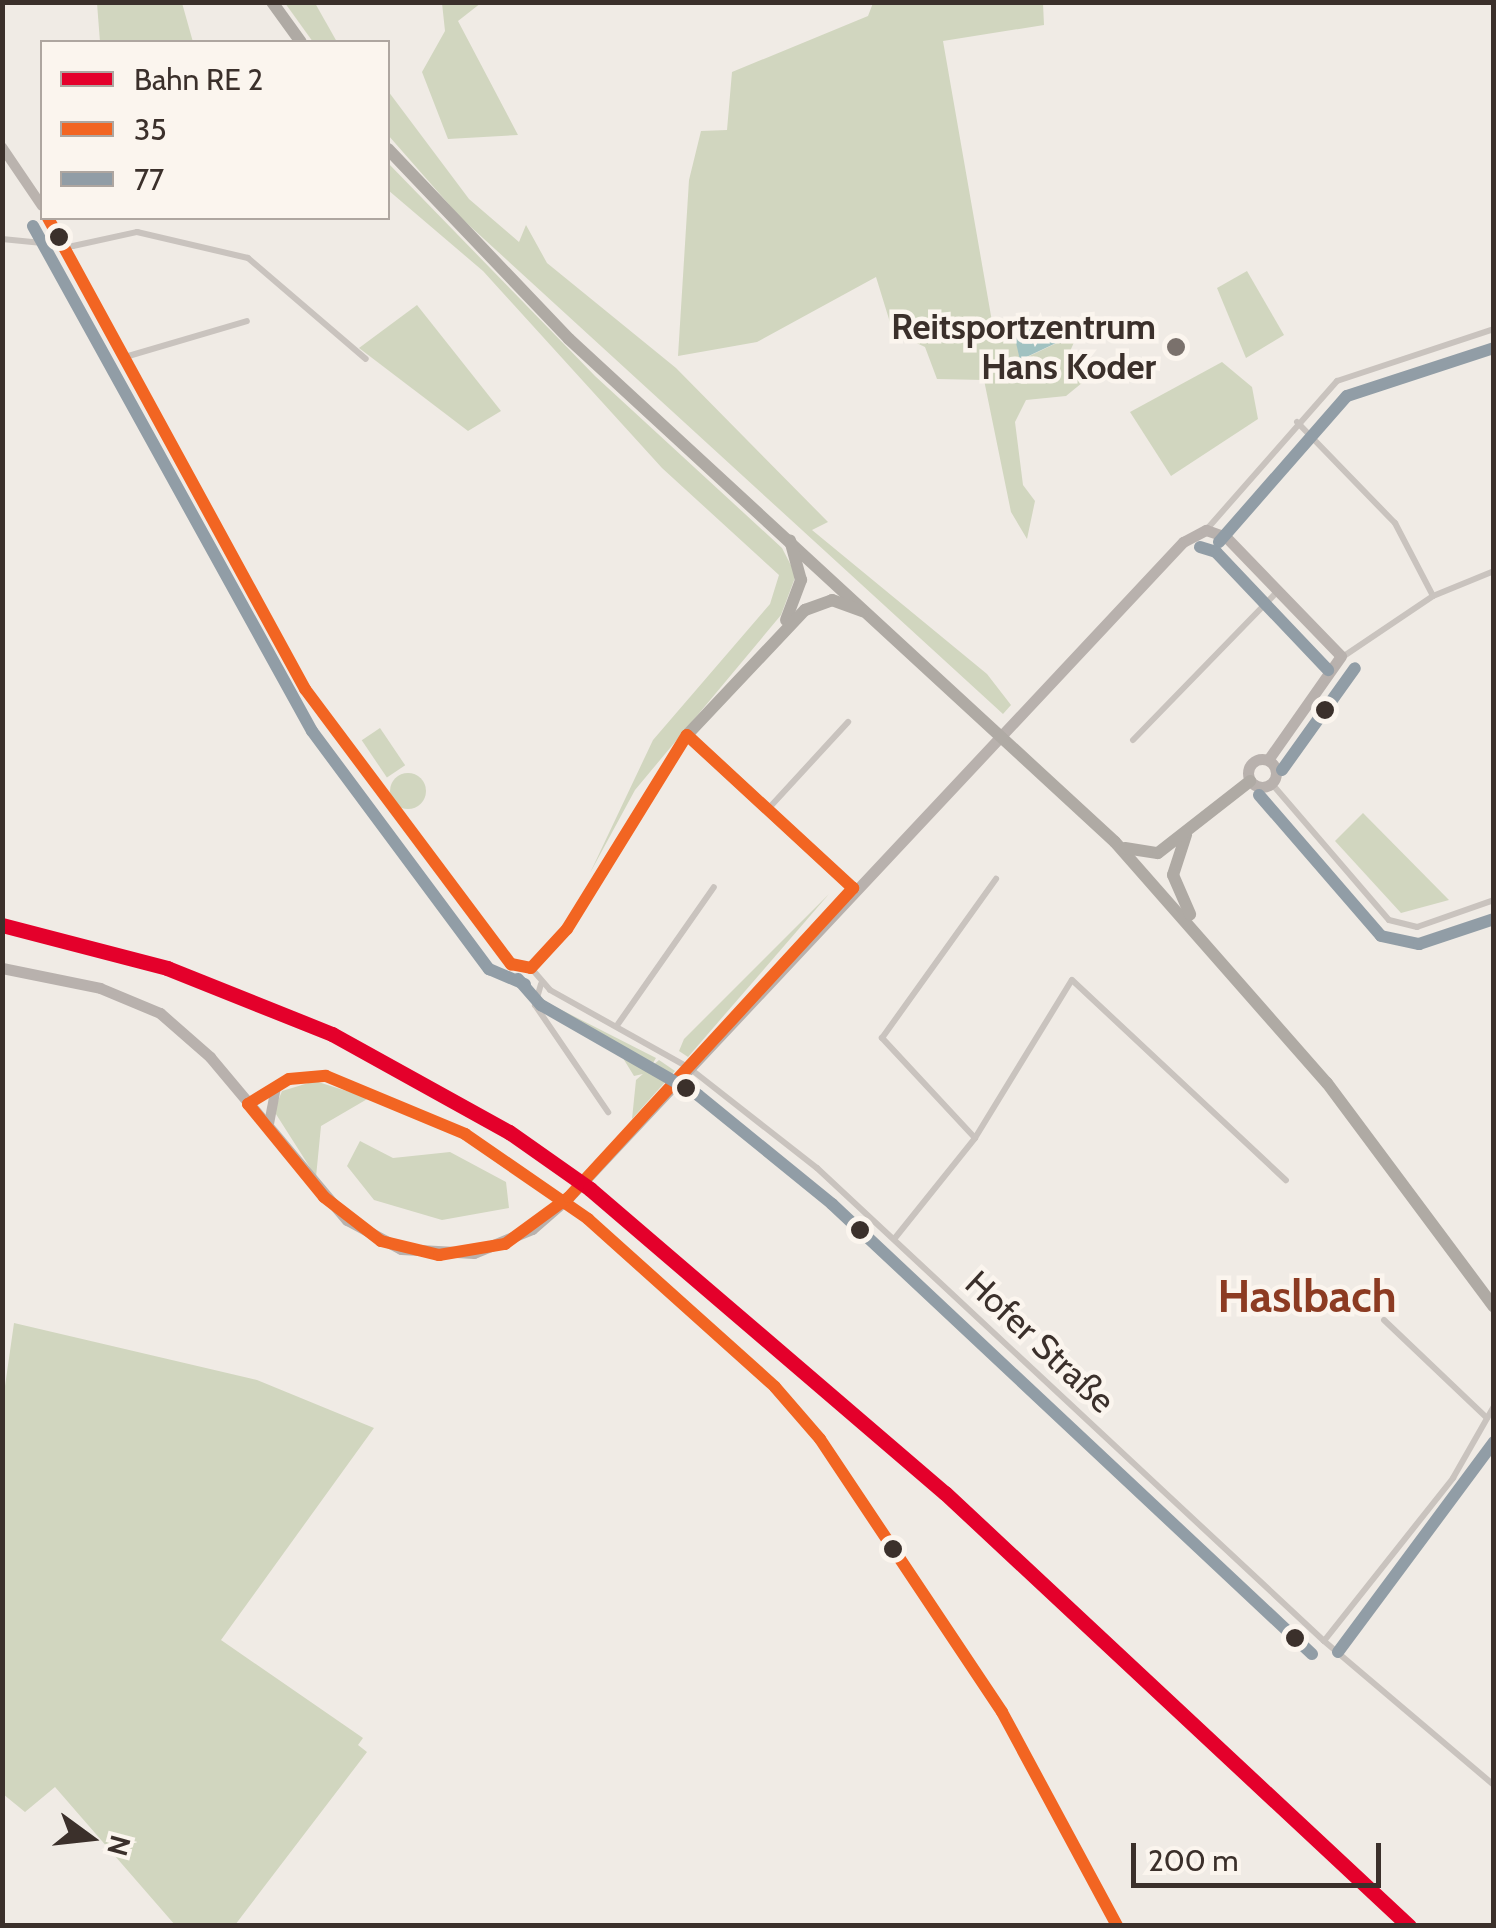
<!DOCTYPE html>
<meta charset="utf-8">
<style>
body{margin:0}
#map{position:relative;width:1496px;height:1928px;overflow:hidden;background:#f0ebe5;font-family:Cabin,sans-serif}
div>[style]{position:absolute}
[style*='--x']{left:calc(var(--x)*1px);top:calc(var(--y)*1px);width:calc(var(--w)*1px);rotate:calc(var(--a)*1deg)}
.green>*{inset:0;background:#d1d6bf;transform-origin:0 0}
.round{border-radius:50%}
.water>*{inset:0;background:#a1c2c1}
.street>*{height:6px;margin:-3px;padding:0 3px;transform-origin:3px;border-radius:3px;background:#c9c3be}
.secondary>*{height:10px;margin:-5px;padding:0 5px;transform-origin:5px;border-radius:5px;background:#bab3ae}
.primary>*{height:11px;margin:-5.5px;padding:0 5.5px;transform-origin:5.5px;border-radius:5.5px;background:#b8b1ad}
.primary>.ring{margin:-5.5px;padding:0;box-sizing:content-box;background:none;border:11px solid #b8b1ad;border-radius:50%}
.highway>*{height:12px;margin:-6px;padding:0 6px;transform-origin:6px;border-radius:6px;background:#afaaa4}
.bus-1>*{height:12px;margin:-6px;padding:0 6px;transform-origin:6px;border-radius:6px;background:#f26522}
.bus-2>*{height:12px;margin:-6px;padding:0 6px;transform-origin:6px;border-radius:6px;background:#919da6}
.rail-1>*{height:15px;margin:-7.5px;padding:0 7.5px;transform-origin:7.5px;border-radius:7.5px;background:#e4002b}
.dots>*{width:28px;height:28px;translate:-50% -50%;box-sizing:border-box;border:5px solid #fbf5ee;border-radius:50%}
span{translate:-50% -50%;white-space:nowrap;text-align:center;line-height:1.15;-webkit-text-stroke:9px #fbf5ee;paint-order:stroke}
.poi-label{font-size:35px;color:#3b302b;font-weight:700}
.right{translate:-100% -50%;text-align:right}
.street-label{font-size:35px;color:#3b302b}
.district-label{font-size:45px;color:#8c3b22;font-weight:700}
.frame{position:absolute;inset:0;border:5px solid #3b302b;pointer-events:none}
.legend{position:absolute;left:40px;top:40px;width:350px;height:180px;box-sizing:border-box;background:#fbf5ee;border:2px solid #aea6a0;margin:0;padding:12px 18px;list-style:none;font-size:30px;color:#3b302b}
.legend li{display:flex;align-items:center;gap:20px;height:50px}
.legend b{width:50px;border:2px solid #aea6a0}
.north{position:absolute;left:40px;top:1788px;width:100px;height:100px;-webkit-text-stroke:8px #fbf5ee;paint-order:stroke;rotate:105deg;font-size:28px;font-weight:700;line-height:40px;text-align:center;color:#3b302b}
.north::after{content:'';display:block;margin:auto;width:35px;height:45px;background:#3b302b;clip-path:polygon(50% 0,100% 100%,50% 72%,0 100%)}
.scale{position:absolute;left:1131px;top:1843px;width:250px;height:45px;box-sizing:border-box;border:5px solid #3b302b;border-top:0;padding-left:12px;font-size:30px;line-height:35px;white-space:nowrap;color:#3b302b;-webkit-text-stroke:8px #fbf5ee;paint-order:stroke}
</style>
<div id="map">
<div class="green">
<div style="clip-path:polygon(97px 3px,182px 3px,193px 42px,100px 42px)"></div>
<div style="clip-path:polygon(285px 3px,315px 3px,337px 42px,313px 42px)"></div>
<div style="clip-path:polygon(442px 3px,481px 3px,458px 21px,518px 135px,448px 139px,422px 72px,445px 31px)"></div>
<div style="clip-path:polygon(873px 3px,1043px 3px,1044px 25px,943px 41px,994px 333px,1013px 330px,1021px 360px,1078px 333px,1068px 356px,1085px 361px,1088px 378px,1066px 396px,1026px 400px,1015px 422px,1023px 485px,1035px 501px,1027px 539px,1011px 512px,984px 380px,937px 379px,925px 347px,893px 332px,876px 277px,757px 342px,678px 356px,689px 180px,701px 131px,727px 130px,732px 72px,868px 16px)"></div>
<div style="clip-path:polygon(388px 91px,469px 199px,519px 242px,526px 225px,547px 263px,676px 368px,828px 522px,812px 530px,987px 674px,1011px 705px,1003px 714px,460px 217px,388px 135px)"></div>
<div style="clip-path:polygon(388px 163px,595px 376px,782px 548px,796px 575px,781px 615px,635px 790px,590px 873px,653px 740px,770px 604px,779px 575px,662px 468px,483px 271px,388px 190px)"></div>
<div style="clip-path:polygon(1247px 271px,1284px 335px,1246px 358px,1217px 288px)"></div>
<div style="clip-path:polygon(417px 305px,501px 411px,468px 431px,359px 348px)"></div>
<div style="clip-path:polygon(1222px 362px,1252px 387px,1258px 419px,1171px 476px,1130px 412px)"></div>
<div style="left:380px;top:728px;width:45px;height:22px;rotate:56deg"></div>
<div class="round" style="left:390px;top:773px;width:36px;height:36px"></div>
<div style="clip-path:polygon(1363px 813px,1449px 900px,1401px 913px,1335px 841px)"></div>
<div style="clip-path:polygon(829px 894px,688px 1057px,679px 1051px,684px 1039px)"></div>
<div style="clip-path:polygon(546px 1002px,656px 1058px,647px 1073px,634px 1076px,618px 1050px)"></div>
<div style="clip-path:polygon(659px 1060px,675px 1071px,632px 1119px,636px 1080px)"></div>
<div style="clip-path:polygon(315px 1081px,369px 1098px,321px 1126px,316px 1177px,274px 1111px,282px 1091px)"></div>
<div style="clip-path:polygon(360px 1141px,393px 1158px,450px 1152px,506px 1182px,509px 1208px,442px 1220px,374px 1200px,347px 1166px)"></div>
<div style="clip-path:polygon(14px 1323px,257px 1380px,374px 1428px,221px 1640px,363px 1738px,358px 1745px,367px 1752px,235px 1925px,175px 1925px,55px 1787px,25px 1812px,3px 1794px,2px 1407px)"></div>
</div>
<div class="water">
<div style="clip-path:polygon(1024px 321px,1061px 322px,1071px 336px,1020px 360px,1013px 330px)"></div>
</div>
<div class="street">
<div style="--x:2;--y:239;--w:71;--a:5.6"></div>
<div style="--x:73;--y:246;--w:66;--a:-12.3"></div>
<div style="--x:137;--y:232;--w:114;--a:13.2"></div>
<div style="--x:248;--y:258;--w:155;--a:40.6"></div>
<div style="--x:125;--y:357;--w:127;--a:-16.4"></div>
<div style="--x:1297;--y:422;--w:141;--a:45.9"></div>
<div style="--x:1395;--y:523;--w:82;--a:62.5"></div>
<div style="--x:1207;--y:529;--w:197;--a:-48.7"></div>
<div style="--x:1337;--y:381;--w:165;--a:-18.3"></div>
<div style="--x:1341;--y:658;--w:111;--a:-34"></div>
<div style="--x:1433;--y:596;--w:66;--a:-22.3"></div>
<div style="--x:1133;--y:740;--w:208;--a:-45.8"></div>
<div style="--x:1272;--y:784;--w:179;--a:49.3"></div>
<div style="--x:1389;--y:920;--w:29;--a:14"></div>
<div style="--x:1417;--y:927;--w:82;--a:-19.3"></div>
<div style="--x:769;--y:808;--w:117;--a:-47.4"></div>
<div style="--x:531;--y:968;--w:29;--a:49"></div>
<div style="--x:550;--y:990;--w:158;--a:29.2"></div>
<div style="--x:688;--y:1067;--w:164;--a:38.1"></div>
<div style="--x:817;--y:1168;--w:693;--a:43.01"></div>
<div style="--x:1324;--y:1641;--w:223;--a:40.3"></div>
<div style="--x:541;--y:984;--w:22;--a:106"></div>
<div style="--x:535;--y:1005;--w:130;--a:55.7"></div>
<div style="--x:618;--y:1024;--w:167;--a:-55"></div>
<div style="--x:975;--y:1138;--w:137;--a:-132.9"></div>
<div style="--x:882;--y:1038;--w:196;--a:-54.4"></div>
<div style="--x:895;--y:1238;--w:128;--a:-51.3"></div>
<div style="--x:975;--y:1138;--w:185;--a:-58.5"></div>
<div style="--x:1072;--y:980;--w:293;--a:43.1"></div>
<div style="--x:1384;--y:1320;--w:142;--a:43.6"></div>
<div style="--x:1324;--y:1641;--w:208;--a:-51.6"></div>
<div style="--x:1453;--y:1478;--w:83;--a:-60.3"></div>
</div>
<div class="secondary">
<div style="--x:2;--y:147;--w:71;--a:55.9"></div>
<div style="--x:48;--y:218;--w:537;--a:61.38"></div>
<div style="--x:305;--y:689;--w:344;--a:53.2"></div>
<div style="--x:511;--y:964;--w:20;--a:11"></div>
<div style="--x:531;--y:968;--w:53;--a:-47.3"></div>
<div style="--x:567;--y:929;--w:228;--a:-58.3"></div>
<div style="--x:248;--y:1104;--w:48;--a:-31.4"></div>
<div style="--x:289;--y:1079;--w:37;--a:-5"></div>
<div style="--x:326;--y:1076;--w:151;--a:22.6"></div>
<div style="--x:465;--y:1134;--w:150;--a:34.6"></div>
<div style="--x:588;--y:1219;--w:251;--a:41.9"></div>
<div style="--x:775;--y:1387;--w:69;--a:49.1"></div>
<div style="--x:820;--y:1439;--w:328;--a:56.3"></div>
<div style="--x:1002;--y:1712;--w:243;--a:61.7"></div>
<div style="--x:268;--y:1129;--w:43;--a:-79.2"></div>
</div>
<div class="primary">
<div style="--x:687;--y:735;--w:226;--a:42.7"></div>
<div class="ring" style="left:1248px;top:759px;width:17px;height:17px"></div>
<div style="--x:2;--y:968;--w:100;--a:11.5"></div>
<div style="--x:100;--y:988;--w:65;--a:22.6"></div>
<div style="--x:160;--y:1013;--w:67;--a:41.3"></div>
<div style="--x:210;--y:1057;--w:213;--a:50"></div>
<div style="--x:347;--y:1220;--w:61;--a:28.2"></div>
<div style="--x:401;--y:1249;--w:73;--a:3.1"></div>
<div style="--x:474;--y:1253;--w:63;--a:-22.5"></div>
<div style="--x:532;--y:1229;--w:49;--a:-40.9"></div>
<div style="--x:569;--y:1197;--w:898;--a:-46.85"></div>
<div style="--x:1183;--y:542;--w:26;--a:-28"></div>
<div style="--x:1206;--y:530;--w:21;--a:19"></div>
<div style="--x:1226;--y:537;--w:165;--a:46"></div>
<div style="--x:1341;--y:656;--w:127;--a:125.1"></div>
</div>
<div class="highway">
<div style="--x:272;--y:2;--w:49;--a:54.1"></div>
<div style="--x:388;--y:149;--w:262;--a:46.4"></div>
<div style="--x:569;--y:339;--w:742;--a:42.65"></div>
<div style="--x:1115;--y:842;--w:321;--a:48.7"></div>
<div style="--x:1327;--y:1083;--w:279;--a:53.3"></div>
<div style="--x:786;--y:620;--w:43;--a:-69.4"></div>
<div style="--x:801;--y:580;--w:41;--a:-105.4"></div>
<div style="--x:687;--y:735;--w:172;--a:-46.7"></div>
<div style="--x:805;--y:610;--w:29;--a:-20"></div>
<div style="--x:832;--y:600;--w:33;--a:20"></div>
<div style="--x:1186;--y:835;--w:42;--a:108"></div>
<div style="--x:1173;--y:875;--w:43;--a:66.4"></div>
<div style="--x:1125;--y:848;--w:33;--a:9"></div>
<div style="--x:1158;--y:853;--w:117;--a:-38"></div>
</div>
<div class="bus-1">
<div style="--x:48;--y:218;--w:537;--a:61.38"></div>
<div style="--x:305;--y:689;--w:344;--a:53.2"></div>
<div style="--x:511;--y:964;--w:20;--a:11"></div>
<div style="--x:531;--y:968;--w:53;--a:-47.3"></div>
<div style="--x:567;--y:929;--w:228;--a:-58.3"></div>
<div style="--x:687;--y:735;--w:226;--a:42.7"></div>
<div style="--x:248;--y:1104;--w:48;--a:-31.4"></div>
<div style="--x:289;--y:1079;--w:37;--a:-5"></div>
<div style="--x:326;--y:1076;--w:151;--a:22.6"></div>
<div style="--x:465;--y:1134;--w:150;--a:34.6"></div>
<div style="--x:588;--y:1219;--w:251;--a:41.9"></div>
<div style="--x:775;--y:1387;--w:69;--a:49.1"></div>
<div style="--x:820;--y:1439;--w:328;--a:56.3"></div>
<div style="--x:1002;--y:1712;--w:243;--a:61.7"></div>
<div style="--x:248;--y:1104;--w:120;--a:50.7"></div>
<div style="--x:324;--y:1197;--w:72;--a:37.7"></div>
<div style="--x:381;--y:1241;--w:60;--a:13.6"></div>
<div style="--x:439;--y:1255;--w:67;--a:-9.5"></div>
<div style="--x:505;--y:1244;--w:79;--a:-36.3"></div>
<div style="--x:569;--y:1197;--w:420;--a:-47.4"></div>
</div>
<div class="bus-2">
<div style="--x:33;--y:226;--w:577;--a:61.08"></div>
<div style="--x:312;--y:731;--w:297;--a:53.4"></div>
<div style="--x:489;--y:969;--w:39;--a:23"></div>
<div style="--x:1219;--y:542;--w:194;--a:-48.8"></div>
<div style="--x:1347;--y:396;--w:155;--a:-18.1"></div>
<div style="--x:1200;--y:547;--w:17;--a:17"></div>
<div style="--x:1216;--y:552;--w:163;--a:46.5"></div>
<div style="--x:1282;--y:770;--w:125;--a:-54.4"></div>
<div style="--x:1259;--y:795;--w:186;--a:49.1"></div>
<div style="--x:1381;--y:936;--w:39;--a:12"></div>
<div style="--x:1419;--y:944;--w:79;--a:-18.4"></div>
<div style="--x:518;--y:979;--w:35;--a:49"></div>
<div style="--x:541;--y:1005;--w:181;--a:29.8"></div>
<div style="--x:698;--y:1095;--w:173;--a:39.1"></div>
<div style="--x:832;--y:1204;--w:658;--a:43.15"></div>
<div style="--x:1338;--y:1652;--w:262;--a:-53.4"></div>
</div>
<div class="rail-1">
<div style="--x:2;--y:925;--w:171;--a:14.6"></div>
<div style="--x:167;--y:968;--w:178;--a:21.8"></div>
<div style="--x:332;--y:1034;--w:202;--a:29"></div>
<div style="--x:509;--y:1132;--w:99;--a:35.1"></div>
<div style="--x:590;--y:1189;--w:467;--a:40.6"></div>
<div style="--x:945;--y:1493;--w:635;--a:43.02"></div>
</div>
<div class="dots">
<div style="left:59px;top:237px;background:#3b302b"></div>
<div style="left:1176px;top:347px;background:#7a716c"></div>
<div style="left:1325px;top:710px;background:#3b302b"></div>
<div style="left:686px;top:1088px;background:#3b302b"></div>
<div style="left:860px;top:1230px;background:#3b302b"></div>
<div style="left:893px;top:1549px;background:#3b302b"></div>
<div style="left:1295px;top:1638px;background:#3b302b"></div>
</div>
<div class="poi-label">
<span class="right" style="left:1156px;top:347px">Reitsportzentrum<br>Hans Koder</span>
</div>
<div class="street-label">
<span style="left:1040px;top:1342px;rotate:43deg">Hofer Straße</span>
</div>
<div class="district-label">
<span style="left:1307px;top:1297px">Haslbach</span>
</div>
<div class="frame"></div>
<ul class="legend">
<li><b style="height:12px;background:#e4002b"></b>Bahn RE 2</li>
<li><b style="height:12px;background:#f26522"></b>35</li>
<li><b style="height:12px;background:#919da6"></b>77</li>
</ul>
<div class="north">N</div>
<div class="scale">200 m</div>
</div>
